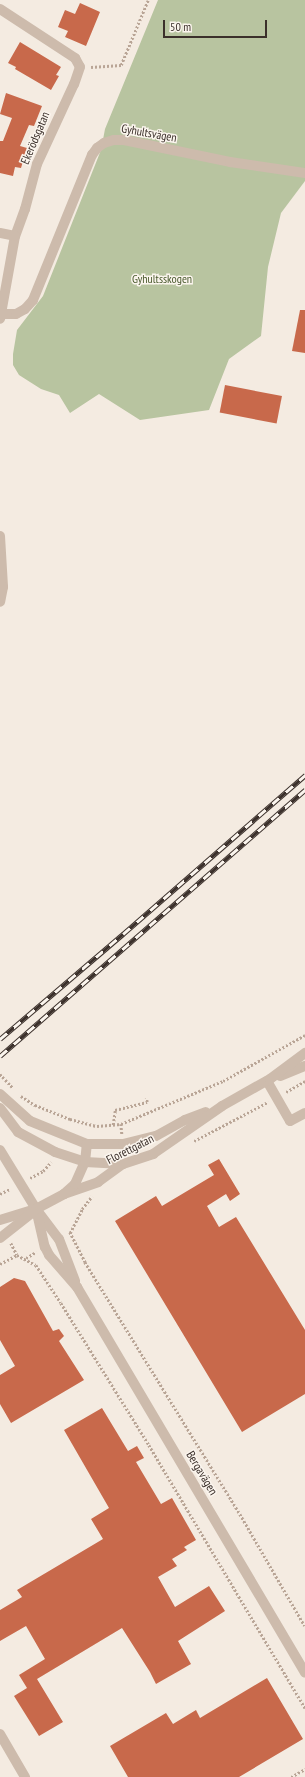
<!DOCTYPE html>
<meta charset="utf-8">
<style>
body{margin:0}
#map{position:relative;width:305px;height:1777px;overflow:hidden;background:#f4ebe1;font-family:"PT Sans Narrow",sans-serif}
div>[style]{position:absolute}
[style*='--x']{left:calc(var(--x)*1px);top:calc(var(--y)*1px);width:calc(var(--w)*1px);rotate:calc(var(--a)*1deg)}
.green>*{inset:0;background:#b8c4a0}
.building>*{inset:0;background:#c8694b;transform-origin:0 0}
.path>*{height:2.5px;margin-top:-1.25px;transform-origin:0;background:repeating-linear-gradient(90deg,#b9a596 0 2px,transparent 0 4px)}
.minor>*{height:10px;margin:-5px;padding:0 5px;transform-origin:5px;border-radius:5px;background:#cdbbac}
.rail>*{height:4.5px;margin-top:-2.25px;transform-origin:0;background:repeating-linear-gradient(90deg,#fbf5ee 0 9px,#3b302b 0 18px);box-sizing:border-box;border-block:1px solid #3b302b}
span{translate:-50% -50%;white-space:nowrap;text-align:center;line-height:1.15;-webkit-text-stroke:3px #fbf5ee;paint-order:stroke}
.street-label{font-size:12px;color:#3b302b}
.park-label{font-size:12px;color:#4a5a2e}
.scale{position:absolute;left:163px;top:20px;width:104px;height:18px;box-sizing:border-box;border:2px solid #3b302b;border-top:0;padding-left:5px;font-size:12px;line-height:14px;white-space:nowrap;color:#3b302b;-webkit-text-stroke:3px #fbf5ee;paint-order:stroke}
</style>
<div id="map">
<div class="green">
<div style="clip-path:polygon(158px 0,305px 0,305px 181px,281px 213px,268px 267px,261px 336px,229px 359px,209px 410px,140px 420px,99px 394px,70px 413px,59px 395px,41px 389px,19px 375px,13px 365px,13px 354px,17px 330px,43px 296px,101px 150px,105px 129px)"></div>
</div>
<div class="building">
<div style="clip-path:polygon(80px 3px,100px 12px,86px 46px,65px 37px,68px 31px,58px 27px,65px 10px,75px 14px)"></div>
<div style="clip-path:polygon(20px 42px,61px 67px,56px 75px,59px 76px,51px 90px,15px 69px,16px 67px,8px 63px)"></div>
<div style="clip-path:polygon(6px 93px,42px 106px,34px 126px,29px 125px,20px 146px,27px 148px,21px 168px,15px 167px,13px 176px,0 173px,0 141px,3px 141px,12px 118px,0 114px)"></div>
<div style="clip-path:polygon(300px 310px,305px 310px,305px 353px,292px 351px)"></div>
<div style="left:225px;top:385px;width:58px;height:28px;rotate:11deg"></div>
<div style="clip-path:polygon(219px 1159px,240px 1194px,230px 1201px,226px 1194px,207px 1206px,219px 1227px,236px 1217px,305px 1330px,305px 1394px,242px 1432px,115px 1221px,156px 1196px,162px 1206px,214px 1175px,208px 1165px)"></div>
<div style="clip-path:polygon(14px 1278px,25px 1281px,53px 1331px,59px 1329px,64px 1336px,59px 1341px,84px 1380px,11px 1423px,0 1404px,0 1375px,15px 1366px,0 1340px,0 1287px)"></div>
<div style="clip-path:polygon(102px 1408px,128px 1451px,137px 1446px,144px 1458px,136px 1462px,161px 1504px,172px 1498px,196px 1540px,184px 1547px,187px 1550px,172px 1559px,177px 1566px,158px 1577px,175px 1607px,209px 1586px,225px 1611px,178px 1641px,191px 1664px,156px 1684px,150px 1672px,122px 1628px,37px 1679px,63px 1722px,39px 1736px,14px 1696px,27px 1688px,19px 1675px,45px 1659px,26px 1626px,0 1641px,0 1610px,22px 1597px,17px 1590px,103px 1539px,91px 1519px,109px 1508px,64px 1430px)"></div>
<div style="clip-path:polygon(267px 1678px,303px 1739px,239px 1777px,128px 1777px,110px 1746px,166px 1713px,173px 1724px,196px 1710px,200px 1718px)"></div>
</div>
<div class="path">
<div style="--x:91;--y:67;--w:30;--a:-4"></div>
<div style="--x:121;--y:65;--w:70;--a:-67.4"></div>
<div style="--x:0;--y:1074;--w:19;--a:47"></div>
<div style="--x:286;--y:1092;--w:22;--a:-30"></div>
<div style="--x:21;--y:1096;--w:17;--a:33"></div>
<div style="--x:35;--y:1105;--w:38;--a:22"></div>
<div style="--x:70;--y:1119;--w:28;--a:15"></div>
<div style="--x:97;--y:1126;--w:24;--a:-5"></div>
<div style="--x:121;--y:1124;--w:111;--a:-22.9"></div>
<div style="--x:223;--y:1081;--w:94;--a:-29.3"></div>
<div style="--x:121;--y:1124;--w:10;--a:84"></div>
<div style="--x:113;--y:1125;--w:15;--a:-82"></div>
<div style="--x:115;--y:1110;--w:33;--a:-14"></div>
<div style="--x:147;--y:1102;--w:4;--a:-104"></div>
<div style="--x:194;--y:1141;--w:84;--a:-27.8"></div>
<div style="--x:30;--y:1178;--w:15;--a:-28"></div>
<div style="--x:43;--y:1171;--w:12;--a:-48"></div>
<div style="--x:0;--y:1194;--w:11;--a:-27"></div>
<div style="--x:70;--y:1232;--w:34;--a:63"></div>
<div style="--x:85;--y:1262;--w:296;--a:58.4"></div>
<div style="--x:240;--y:1514;--w:129;--a:59.9"></div>
<div style="--x:70;--y:1233;--w:27;--a:-63"></div>
<div style="--x:82;--y:1209;--w:16;--a:-52"></div>
<div style="--x:11;--y:1243;--w:13;--a:63"></div>
<div style="--x:17;--y:1255;--w:21;--a:28"></div>
<div style="--x:36;--y:1265;--w:45;--a:56.7"></div>
<div style="--x:61;--y:1303;--w:167;--a:58.2"></div>
<div style="--x:149;--y:1445;--w:306;--a:59.3"></div>
<div style="--x:26;--y:1258;--w:12;--a:-31"></div>
<div style="--x:0;--y:1264;--w:19;--a:-28"></div>
<div style="--x:291;--y:1777;--w:16;--a:-30"></div>
</div>
<div class="minor">
<div style="--x:0;--y:9;--w:90;--a:33.2"></div>
<div style="--x:75;--y:58;--w:10;--a:61"></div>
<div style="--x:80;--y:67;--w:18;--a:109"></div>
<div style="--x:74;--y:84;--w:88;--a:114.8"></div>
<div style="--x:37;--y:164;--w:47;--a:104.9"></div>
<div style="--x:25;--y:209;--w:29;--a:110"></div>
<div style="--x:15;--y:236;--w:84;--a:100.2"></div>
<div style="--x:0;--y:233;--w:15;--a:11"></div>
<div style="--x:0;--y:314;--w:16;--a:0"></div>
<div style="--x:16;--y:314;--w:10;--a:-29"></div>
<div style="--x:25;--y:309;--w:12;--a:-48"></div>
<div style="--x:33;--y:300;--w:157;--a:-67.9"></div>
<div style="--x:92;--y:155;--w:9;--a:-54"></div>
<div style="--x:97;--y:148;--w:9;--a:-36"></div>
<div style="--x:104;--y:143;--w:10;--a:-17"></div>
<div style="--x:114;--y:140;--w:10;--a:0"></div>
<div style="--x:124;--y:140;--w:108;--a:11.7"></div>
<div style="--x:230;--y:162;--w:76;--a:8.3"></div>
<div style="--x:0;--y:536;--w:51;--a:86.6"></div>
<div style="--x:3;--y:587;--w:15;--a:101"></div>
<div style="--x:280;--y:1076;--w:27;--a:-22"></div>
<div style="--x:267;--y:1081;--w:46;--a:60.1"></div>
<div style="--x:290;--y:1121;--w:17;--a:-28"></div>
<div style="--x:0;--y:1094;--w:40;--a:42"></div>
<div style="--x:30;--y:1121;--w:61;--a:22"></div>
<div style="--x:87;--y:1144;--w:36;--a:0"></div>
<div style="--x:123;--y:1144;--w:34;--a:-14"></div>
<div style="--x:156;--y:1136;--w:33;--a:-29"></div>
<div style="--x:185;--y:1120;--w:22;--a:-21"></div>
<div style="--x:0;--y:1108;--w:30;--a:53"></div>
<div style="--x:18;--y:1132;--w:42;--a:28.4"></div>
<div style="--x:55;--y:1152;--w:32;--a:18"></div>
<div style="--x:85;--y:1162;--w:38;--a:3"></div>
<div style="--x:0;--y:1150;--w:69;--a:58.6"></div>
<div style="--x:36;--y:1209;--w:38;--a:53"></div>
<div style="--x:59;--y:1239;--w:45;--a:69.1"></div>
<div style="--x:64;--y:1194;--w:36;--a:-19"></div>
<div style="--x:98;--y:1182;--w:31;--a:-36"></div>
<div style="--x:123;--y:1164;--w:32;--a:-18"></div>
<div style="--x:153;--y:1154;--w:84;--a:-34.8"></div>
<div style="--x:222;--y:1106;--w:55;--a:-29.4"></div>
<div style="--x:270;--y:1079;--w:44;--a:-36.6"></div>
<div style="--x:36;--y:1209;--w:39;--a:77"></div>
<div style="--x:45;--y:1247;--w:9;--a:63"></div>
<div style="--x:49;--y:1255;--w:43;--a:48.8"></div>
<div style="--x:77;--y:1287;--w:448;--a:59.4"></div>
<div style="--x:0;--y:1220;--w:38;--a:-17"></div>
<div style="--x:36;--y:1209;--w:32;--a:-28"></div>
<div style="--x:64;--y:1194;--w:15;--a:-42"></div>
<div style="--x:75;--y:1184;--w:24;--a:-66"></div>
<div style="--x:85;--y:1162;--w:18;--a:-84"></div>
<div style="--x:0;--y:1238;--w:42;--a:-38.2"></div>
<div style="--x:0;--y:1734;--w:50;--a:59.8"></div>
</div>
<div class="rail">
<div style="--x:0;--y:1039;--w:162;--a:-40.5"></div>
<div style="--x:123;--y:934;--w:242;--a:-41.1"></div>
<div style="--x:0;--y:1056;--w:405;--a:-41.1"></div>
</div>
<div class="street-label">
<span style="left:149px;top:133px;rotate:10deg">Gyhultsvägen</span>
<span style="left:35px;top:138px;rotate:-67deg">Ekerödsgatan</span>
<span style="left:130px;top:1149px;rotate:-27deg">Florettgatan</span>
<span style="left:202px;top:1473px;rotate:59deg">Bergavägen</span>
</div>
<div class="park-label">
<span style="left:162px;top:279px">Gyhultsskogen</span>
</div>
<div class="scale">50 m</div>
</div>
